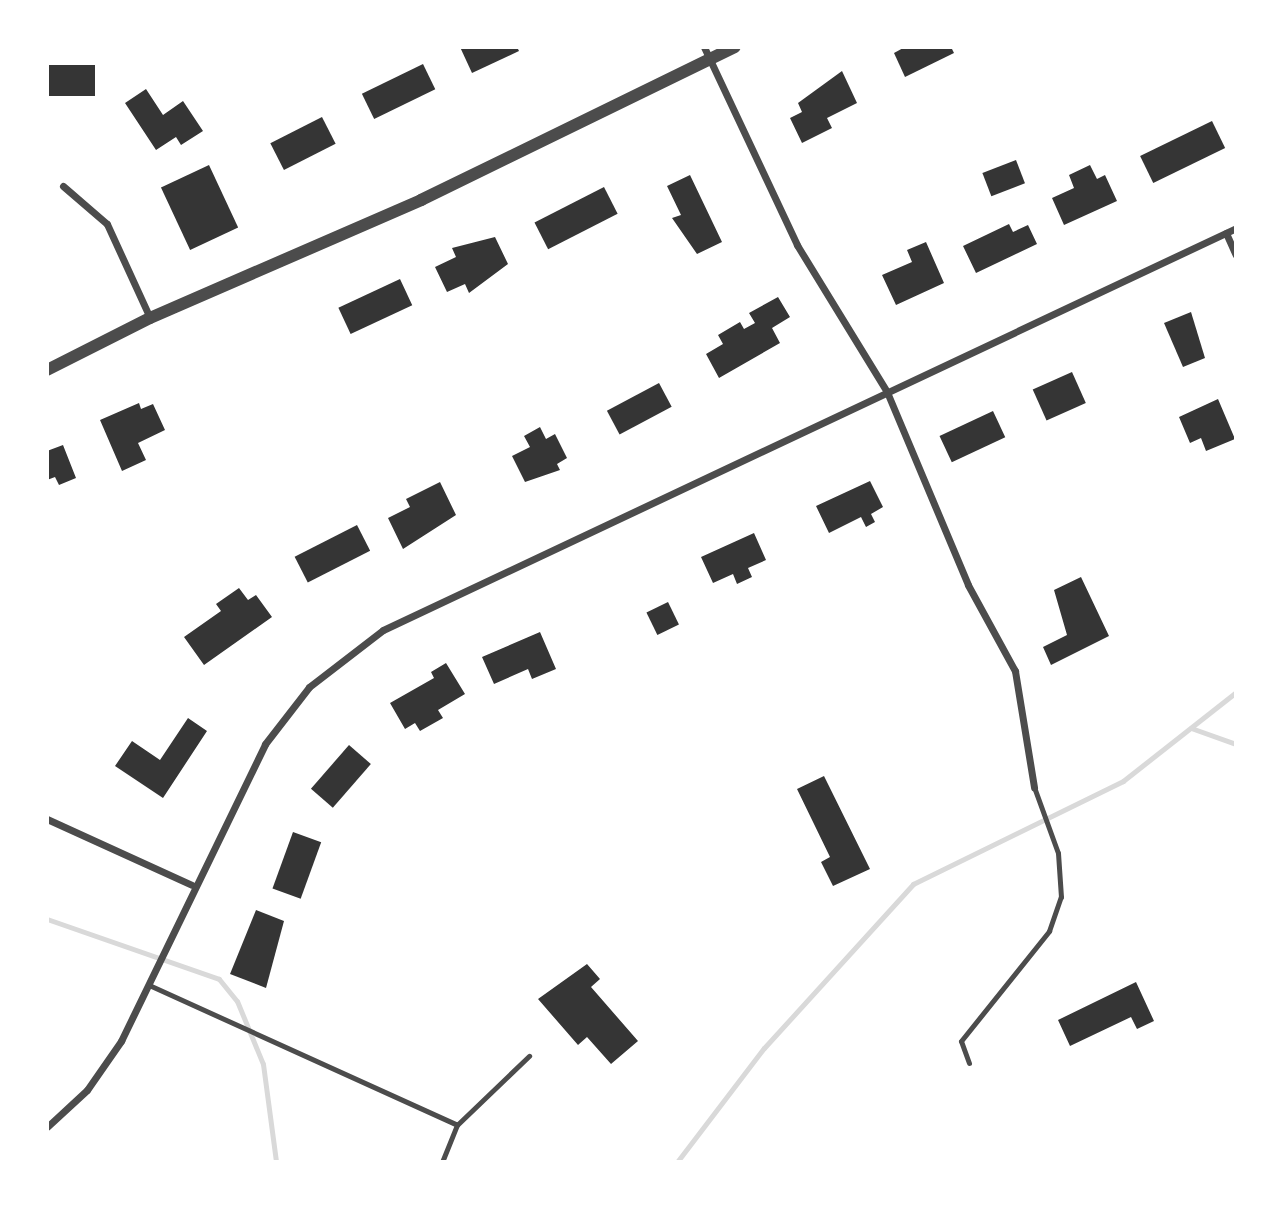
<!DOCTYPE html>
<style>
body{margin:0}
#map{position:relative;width:1283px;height:1209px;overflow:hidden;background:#fff;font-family:Ubuntu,sans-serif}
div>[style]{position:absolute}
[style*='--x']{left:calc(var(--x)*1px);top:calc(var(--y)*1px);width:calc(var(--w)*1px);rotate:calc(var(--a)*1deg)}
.stream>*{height:5px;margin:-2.5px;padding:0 2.5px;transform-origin:2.5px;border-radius:2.5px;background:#d9d9d9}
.building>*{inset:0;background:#353535;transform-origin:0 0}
.service>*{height:5px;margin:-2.5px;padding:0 2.5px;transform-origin:2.5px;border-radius:2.5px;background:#4c4c4c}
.minor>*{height:7px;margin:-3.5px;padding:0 3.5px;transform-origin:3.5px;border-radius:3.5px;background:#4c4c4c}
.tertiary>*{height:12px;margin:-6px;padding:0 6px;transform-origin:6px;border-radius:6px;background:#4c4c4c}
span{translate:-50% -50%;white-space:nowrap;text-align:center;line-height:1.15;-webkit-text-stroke:7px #fff;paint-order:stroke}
.frame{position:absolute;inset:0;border:49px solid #fff;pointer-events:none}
</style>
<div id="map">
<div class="stream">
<div style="--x:1191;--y:728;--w:48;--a:19.6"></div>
<div style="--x:47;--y:919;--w:182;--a:19.2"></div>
<div style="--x:219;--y:979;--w:28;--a:51"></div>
<div style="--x:237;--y:1001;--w:68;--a:67.6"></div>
<div style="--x:263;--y:1064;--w:99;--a:82.4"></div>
<div style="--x:677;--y:1162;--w:143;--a:-52.7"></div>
<div style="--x:764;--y:1048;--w:222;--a:-47.7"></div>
<div style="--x:913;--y:884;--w:234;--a:-26.1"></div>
<div style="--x:1123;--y:781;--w:144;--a:-38.2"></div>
</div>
<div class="building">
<div style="clip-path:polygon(460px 47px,517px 47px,519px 51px,472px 73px)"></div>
<div style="clip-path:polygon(905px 47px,951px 47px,954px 53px,905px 77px,894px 53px)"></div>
<div style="left:423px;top:64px;width:28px;height:68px;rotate:64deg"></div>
<div style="left:95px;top:65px;width:31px;height:48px;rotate:90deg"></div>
<div style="clip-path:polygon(842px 71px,857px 103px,827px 118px,832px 128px,802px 143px,790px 118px,802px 112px,798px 103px)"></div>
<div style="clip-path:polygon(146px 89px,163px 115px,183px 101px,203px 131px,181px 145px,176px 137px,156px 150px,125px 103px)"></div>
<div style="left:322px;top:117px;width:30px;height:58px;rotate:63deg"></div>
<div style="left:1212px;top:121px;width:30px;height:80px;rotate:64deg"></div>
<div style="left:1016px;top:160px;width:25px;height:36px;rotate:69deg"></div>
<div style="left:209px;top:165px;width:69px;height:53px;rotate:65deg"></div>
<div style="clip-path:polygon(1090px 165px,1097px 179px,1105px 175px,1117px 201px,1064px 225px,1052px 198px,1074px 188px,1069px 175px)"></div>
<div style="clip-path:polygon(690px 175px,722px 242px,697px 254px,672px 218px,681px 215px,667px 186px)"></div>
<div style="left:604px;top:187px;width:30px;height:78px;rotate:63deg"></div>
<div style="clip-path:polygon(1009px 224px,1013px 232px,1028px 225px,1037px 244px,976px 273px,963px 246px)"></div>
<div style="clip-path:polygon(495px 237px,508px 264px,469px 293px,465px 284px,447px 292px,435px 267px,456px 257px,452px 248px)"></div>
<div style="clip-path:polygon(926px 242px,944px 283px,896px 305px,882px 275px,912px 262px,907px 250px)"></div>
<div style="left:400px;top:279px;width:29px;height:68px;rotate:65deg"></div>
<div style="clip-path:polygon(778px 297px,790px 317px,772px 328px,780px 343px,719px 378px,706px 354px,723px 344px,718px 335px,740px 322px,744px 329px,755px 323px,749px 313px)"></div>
<div style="clip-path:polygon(1191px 312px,1205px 358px,1183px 367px,1164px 323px)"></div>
<div style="left:1072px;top:372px;width:34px;height:43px;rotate:66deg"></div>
<div style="left:659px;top:383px;width:27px;height:59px;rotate:62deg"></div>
<div style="clip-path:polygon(1218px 399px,1235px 439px,1206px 451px,1201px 438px,1190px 443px,1179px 417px)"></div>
<div style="clip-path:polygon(139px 403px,141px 409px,153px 404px,165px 430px,138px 443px,146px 460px,122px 471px,100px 420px)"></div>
<div style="left:993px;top:411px;width:29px;height:59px;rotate:65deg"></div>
<div style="clip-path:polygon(540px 427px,546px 439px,555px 434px,567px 458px,557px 464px,560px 470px,525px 482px,512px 456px,530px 447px,524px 436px)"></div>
<div style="clip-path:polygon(63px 445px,76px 478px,59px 485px,55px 477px,47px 480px,47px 451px)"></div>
<div style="clip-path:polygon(870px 481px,883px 507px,871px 514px,875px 522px,866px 527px,861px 517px,829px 533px,816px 506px)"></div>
<div style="clip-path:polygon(440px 482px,456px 515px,403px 549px,388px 518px,410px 507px,406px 499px)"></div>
<div style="left:357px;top:525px;width:29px;height:70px;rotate:63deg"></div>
<div style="clip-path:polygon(754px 533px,766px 560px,748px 568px,752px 577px,737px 584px,733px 574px,713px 583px,701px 557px)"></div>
<div style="clip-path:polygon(1081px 577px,1109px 636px,1051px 665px,1043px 647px,1067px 635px,1054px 590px)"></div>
<div style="clip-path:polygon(239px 588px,248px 600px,256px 595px,272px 617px,204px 665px,184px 637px,221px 611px,216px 604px)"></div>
<div style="left:668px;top:602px;width:25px;height:24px;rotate:64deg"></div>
<div style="clip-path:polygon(540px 632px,556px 669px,532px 679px,528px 669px,494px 684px,482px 657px)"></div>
<div style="clip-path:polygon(446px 663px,465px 694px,438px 710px,443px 718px,420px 731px,415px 723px,405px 729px,390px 703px,434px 678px,431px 672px)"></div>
<div style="clip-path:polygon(188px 718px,207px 731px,163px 798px,115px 766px,132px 741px,160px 760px)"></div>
<div style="left:349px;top:745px;width:29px;height:58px;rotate:41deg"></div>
<div style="clip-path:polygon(824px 776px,870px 869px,833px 886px,821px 862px,830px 857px,797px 789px)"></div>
<div style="left:293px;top:832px;width:30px;height:60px;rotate:20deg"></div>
<div style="clip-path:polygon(256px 910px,284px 921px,266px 988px,230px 974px)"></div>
<div style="clip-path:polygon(587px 964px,600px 979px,591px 987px,638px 1041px,611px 1064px,587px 1037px,578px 1045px,538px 999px)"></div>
<div style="clip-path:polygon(1136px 982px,1154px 1021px,1137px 1029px,1131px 1017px,1070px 1046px,1058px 1020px)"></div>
</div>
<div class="service">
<div style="--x:149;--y:985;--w:338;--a:24.4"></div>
<div style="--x:457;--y:1125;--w:100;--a:-43.8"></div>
<div style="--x:969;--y:1063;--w:23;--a:-110"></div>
<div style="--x:961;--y:1041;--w:141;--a:-51.3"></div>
<div style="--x:1049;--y:931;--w:36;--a:-71"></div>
<div style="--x:1061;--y:897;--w:44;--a:-93.9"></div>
<div style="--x:1058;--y:853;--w:70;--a:-110"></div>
<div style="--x:442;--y:1162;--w:40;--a:-68"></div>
</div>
<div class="minor">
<div style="--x:704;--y:47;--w:219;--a:64.8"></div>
<div style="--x:797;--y:245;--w:172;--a:58.5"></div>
<div style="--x:887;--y:392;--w:209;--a:67.2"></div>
<div style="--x:968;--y:585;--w:98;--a:61.3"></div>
<div style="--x:1015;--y:671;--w:118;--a:80.7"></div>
<div style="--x:63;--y:186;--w:58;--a:40.8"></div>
<div style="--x:107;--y:224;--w:103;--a:65.4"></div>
<div style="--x:1226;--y:233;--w:24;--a:66"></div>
<div style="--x:47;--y:819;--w:159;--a:24.5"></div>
<div style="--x:47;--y:1127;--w:54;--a:-42.8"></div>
<div style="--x:87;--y:1090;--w:60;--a:-55.2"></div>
<div style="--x:121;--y:1041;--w:330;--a:-64.1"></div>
<div style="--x:265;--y:744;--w:72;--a:-52.3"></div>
<div style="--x:309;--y:687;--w:93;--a:-37.6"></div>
<div style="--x:383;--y:630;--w:943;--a:-25.23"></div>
</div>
<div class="tertiary">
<div style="--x:47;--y:370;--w:115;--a:-26.8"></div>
<div style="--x:150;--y:318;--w:296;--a:-23.5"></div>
<div style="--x:421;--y:200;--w:349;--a:-26"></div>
</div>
<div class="frame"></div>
</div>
